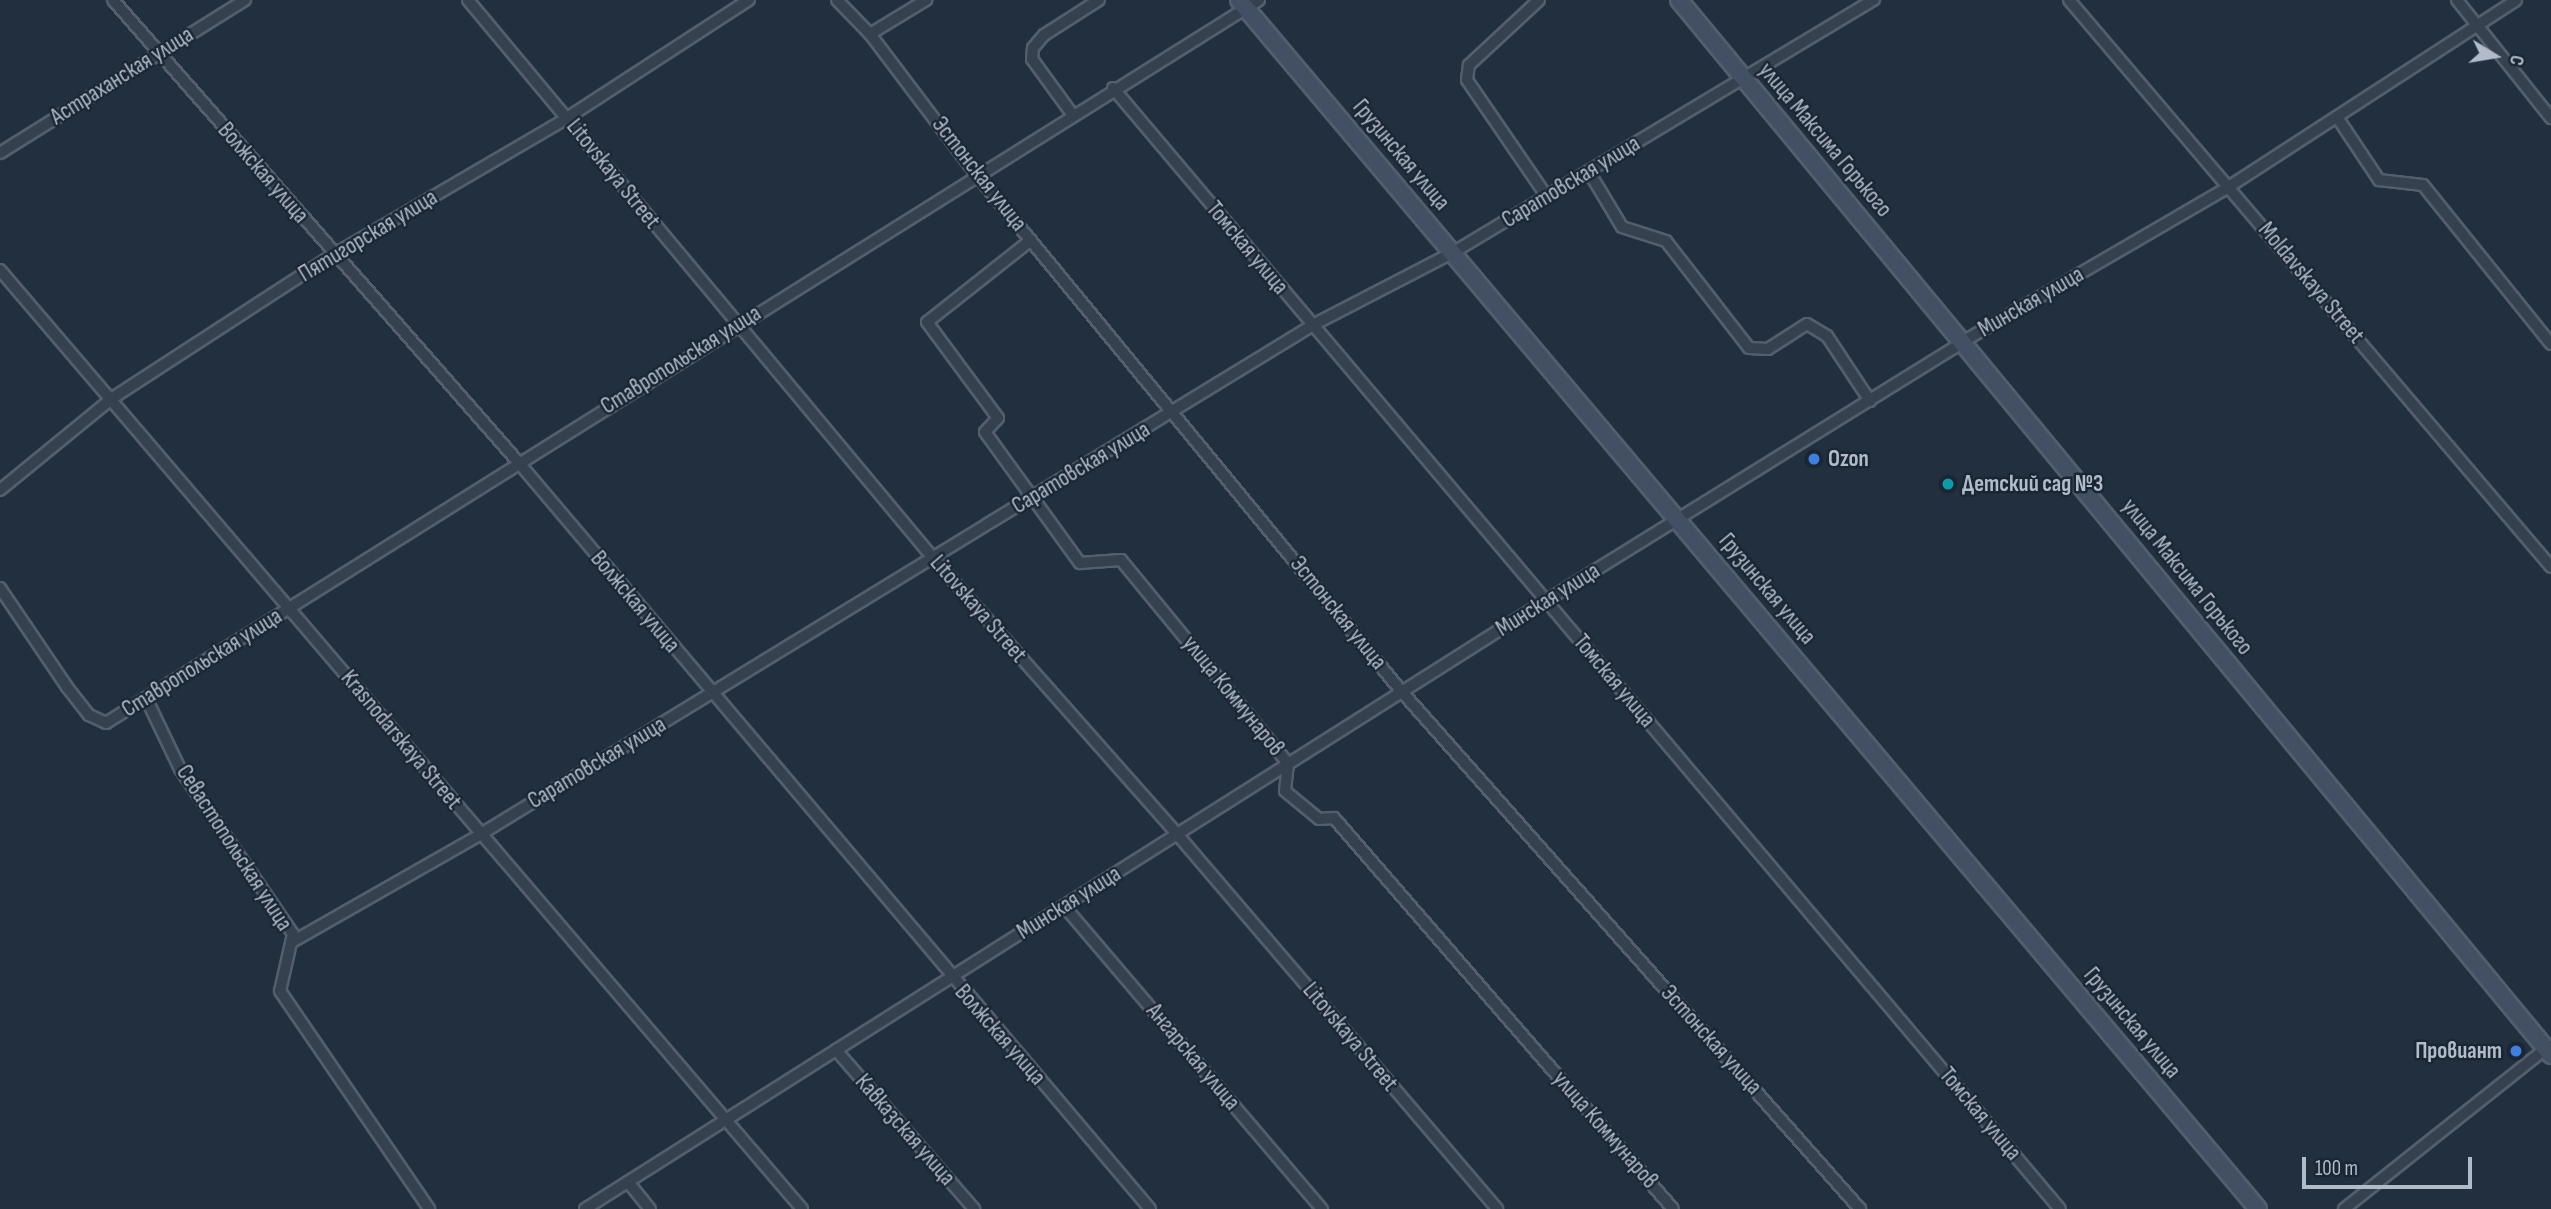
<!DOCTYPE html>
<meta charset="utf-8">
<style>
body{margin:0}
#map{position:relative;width:2551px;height:1209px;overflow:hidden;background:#212f3f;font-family:"Sofia Sans Condensed",sans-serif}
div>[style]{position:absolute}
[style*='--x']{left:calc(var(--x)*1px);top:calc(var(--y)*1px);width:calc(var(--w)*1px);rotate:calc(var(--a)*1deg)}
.roads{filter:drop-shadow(2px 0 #545e6d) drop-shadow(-2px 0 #545e6d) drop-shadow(0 2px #545e6d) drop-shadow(0 -2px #545e6d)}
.street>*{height:10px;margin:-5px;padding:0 5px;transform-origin:5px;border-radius:5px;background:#36414f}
.secondary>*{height:16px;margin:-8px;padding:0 8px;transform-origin:8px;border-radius:8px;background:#434f62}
.dots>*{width:19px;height:19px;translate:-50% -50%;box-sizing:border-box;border:4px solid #1b2634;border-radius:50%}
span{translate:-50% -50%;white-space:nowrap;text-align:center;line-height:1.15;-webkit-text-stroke:5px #1b2634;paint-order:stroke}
.street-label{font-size:23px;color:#b1bbca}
.poi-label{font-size:23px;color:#b1bbca;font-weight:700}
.left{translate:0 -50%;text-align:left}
.right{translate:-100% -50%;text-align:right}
.north{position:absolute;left:2460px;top:21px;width:70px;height:70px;-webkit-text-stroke:5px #1b2634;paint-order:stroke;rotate:101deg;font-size:19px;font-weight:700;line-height:28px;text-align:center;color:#b1bbca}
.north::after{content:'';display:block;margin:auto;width:24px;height:32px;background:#b1bbca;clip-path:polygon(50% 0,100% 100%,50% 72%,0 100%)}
.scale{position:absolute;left:2302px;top:1157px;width:170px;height:32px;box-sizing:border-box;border:4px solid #b1bbca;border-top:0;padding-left:9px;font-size:21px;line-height:24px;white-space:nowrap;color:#b1bbca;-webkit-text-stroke:5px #1b2634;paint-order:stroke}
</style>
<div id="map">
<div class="roads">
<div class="street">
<div style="--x:113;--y:0;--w:616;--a:48.75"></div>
<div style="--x:519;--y:463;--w:977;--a:49.77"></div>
<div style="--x:468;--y:0;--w:726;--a:50.19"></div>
<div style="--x:933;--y:558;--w:368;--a:48.5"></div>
<div style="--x:1177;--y:834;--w:493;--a:49.5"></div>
<div style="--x:837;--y:0;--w:47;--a:45.9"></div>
<div style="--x:870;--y:34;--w:176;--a:52.9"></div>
<div style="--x:976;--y:174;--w:671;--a:50.57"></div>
<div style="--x:1402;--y:692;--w:691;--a:48.46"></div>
<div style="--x:1539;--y:0;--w:96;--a:137.1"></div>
<div style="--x:1469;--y:65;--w:15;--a:98"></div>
<div style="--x:1467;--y:80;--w:142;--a:55.6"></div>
<div style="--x:2069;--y:0;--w:744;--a:49.63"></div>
<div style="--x:2457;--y:0;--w:151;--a:51.5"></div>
<div style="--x:870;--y:34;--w:66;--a:-31.3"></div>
<div style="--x:1113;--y:88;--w:1467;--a:49.81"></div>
<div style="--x:1072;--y:114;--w:68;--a:-126"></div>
<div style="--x:1032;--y:59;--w:11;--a:-85"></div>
<div style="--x:1033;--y:48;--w:17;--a:-50"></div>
<div style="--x:1044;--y:35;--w:65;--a:-32.5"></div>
<div style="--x:2337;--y:117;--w:76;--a:56.3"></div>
<div style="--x:2379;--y:180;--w:44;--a:6.5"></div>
<div style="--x:2423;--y:185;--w:204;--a:51.2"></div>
<div style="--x:0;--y:153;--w:289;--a:-32"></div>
<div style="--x:1589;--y:172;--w:64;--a:59"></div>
<div style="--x:1622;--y:227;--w:46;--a:17.7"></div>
<div style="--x:1666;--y:241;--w:135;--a:52.2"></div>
<div style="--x:1749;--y:348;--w:19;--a:3"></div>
<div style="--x:1768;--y:349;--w:46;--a:-32.7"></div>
<div style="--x:1807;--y:324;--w:23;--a:31"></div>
<div style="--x:1827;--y:336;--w:78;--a:56.5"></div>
<div style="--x:1031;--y:240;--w:132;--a:141.7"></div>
<div style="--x:927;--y:322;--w:119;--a:53.5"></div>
<div style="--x:998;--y:418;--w:19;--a:133"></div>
<div style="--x:985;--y:432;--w:162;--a:54.1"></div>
<div style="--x:1080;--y:563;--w:41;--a:-4.2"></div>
<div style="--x:1121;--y:560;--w:263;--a:50.6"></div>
<div style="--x:1288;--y:763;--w:28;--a:96"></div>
<div style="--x:1285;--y:791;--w:44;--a:39.5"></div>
<div style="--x:1319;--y:819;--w:15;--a:-4"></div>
<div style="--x:1334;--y:818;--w:517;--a:49.07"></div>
<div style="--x:0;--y:270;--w:1235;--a:49.5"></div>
<div style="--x:0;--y:490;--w:144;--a:-39.3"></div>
<div style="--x:111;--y:399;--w:265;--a:-33"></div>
<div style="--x:333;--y:255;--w:271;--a:-30.3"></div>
<div style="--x:567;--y:118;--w:217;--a:-33"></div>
<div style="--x:0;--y:588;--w:120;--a:55.9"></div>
<div style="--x:67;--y:687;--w:36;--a:52"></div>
<div style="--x:89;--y:715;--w:19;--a:25"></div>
<div style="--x:106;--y:723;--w:1361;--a:-32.09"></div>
<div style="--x:146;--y:698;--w:79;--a:64.4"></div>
<div style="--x:180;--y:769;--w:200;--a:55.6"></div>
<div style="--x:293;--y:934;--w:58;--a:102.8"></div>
<div style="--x:280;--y:991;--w:264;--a:55.6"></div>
<div style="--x:1064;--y:906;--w:398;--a:49.6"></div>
<div style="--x:292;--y:942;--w:218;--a:-29.7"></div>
<div style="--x:481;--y:834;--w:975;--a:-31.46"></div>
<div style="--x:1313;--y:325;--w:159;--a:-27.4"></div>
<div style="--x:1454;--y:252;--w:490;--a:-31"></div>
<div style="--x:836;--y:1050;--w:211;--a:49"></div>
<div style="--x:628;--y:1182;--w:35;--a:51"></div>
<div style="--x:585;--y:1209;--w:1139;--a:-32.34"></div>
<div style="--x:1547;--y:600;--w:491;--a:-31.8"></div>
<div style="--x:1964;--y:341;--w:308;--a:-30.2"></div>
<div style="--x:2230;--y:186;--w:341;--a:-33"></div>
<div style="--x:2344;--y:1209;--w:262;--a:-38.5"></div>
</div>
<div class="secondary">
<div style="--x:1239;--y:0;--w:1581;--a:49.87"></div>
<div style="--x:1679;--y:0;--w:1369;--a:50.42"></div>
</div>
</div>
<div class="dots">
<div style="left:1814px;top:459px;background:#3f7fe0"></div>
<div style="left:1948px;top:484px;background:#0f9aa8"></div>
<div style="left:2516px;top:1051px;background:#3f7fe0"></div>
</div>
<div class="street-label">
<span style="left:122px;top:76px;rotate:-32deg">Астраханская улица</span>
<span style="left:1825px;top:140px;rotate:50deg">улица Максима Горького</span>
<span style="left:1401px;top:155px;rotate:50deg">Грузинская улица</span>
<span style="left:263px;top:173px;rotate:49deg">Волжская улица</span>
<span style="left:613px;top:174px;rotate:51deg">Litovskaya Street</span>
<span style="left:979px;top:174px;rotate:52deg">Эстонская улица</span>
<span style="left:1571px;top:182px;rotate:-31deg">Саратовская улица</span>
<span style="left:368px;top:236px;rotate:-31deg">Пятигорская улица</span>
<span style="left:1247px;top:248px;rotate:50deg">Томская улица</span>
<span style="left:2311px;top:283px;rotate:50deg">Moldavskaya Street</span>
<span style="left:2031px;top:302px;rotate:-30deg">Минская улица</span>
<span style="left:681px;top:360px;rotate:-32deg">Ставропольская улица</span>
<span style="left:1081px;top:468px;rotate:-31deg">Саратовская улица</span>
<span style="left:2187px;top:577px;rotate:51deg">улица Максима Горького</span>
<span style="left:1767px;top:589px;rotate:50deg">Грузинская улица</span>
<span style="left:1548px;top:600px;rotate:-32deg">Минская улица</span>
<span style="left:635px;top:602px;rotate:50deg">Волжская улица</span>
<span style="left:978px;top:609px;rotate:49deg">Litovskaya Street</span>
<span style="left:1338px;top:613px;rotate:51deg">Эстонская улица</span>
<span style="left:202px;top:663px;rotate:-32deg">Ставропольская улица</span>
<span style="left:1614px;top:681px;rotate:50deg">Томская улица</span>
<span style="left:1233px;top:696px;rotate:51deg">улица Коммунаров</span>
<span style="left:401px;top:740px;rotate:50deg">Krasnodarskaya Street</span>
<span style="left:597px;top:763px;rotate:-31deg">Саратовская улица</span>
<span style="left:234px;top:848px;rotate:57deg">Севастопольская улица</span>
<span style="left:1069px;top:903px;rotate:-32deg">Минская улица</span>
<span style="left:2132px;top:1023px;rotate:50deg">Грузинская улица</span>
<span style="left:1000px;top:1035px;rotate:49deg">Волжская улица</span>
<span style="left:1350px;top:1037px;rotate:50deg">Litovskaya Street</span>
<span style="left:1711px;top:1040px;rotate:48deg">Эстонская улица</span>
<span style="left:1193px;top:1057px;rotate:50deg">Ангарская улица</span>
<span style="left:1980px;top:1114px;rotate:50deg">Томская улица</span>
<span style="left:905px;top:1130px;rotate:49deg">Кавказская улица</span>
<span style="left:1605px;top:1130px;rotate:49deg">улица Коммунаров</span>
</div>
<div class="poi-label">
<span class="left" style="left:1828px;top:459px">Ozon</span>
<span class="left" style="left:1962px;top:484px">Детский сад №3</span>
<span class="right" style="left:2502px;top:1051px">Провиант</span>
</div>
<div class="north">С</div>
<div class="scale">100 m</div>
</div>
